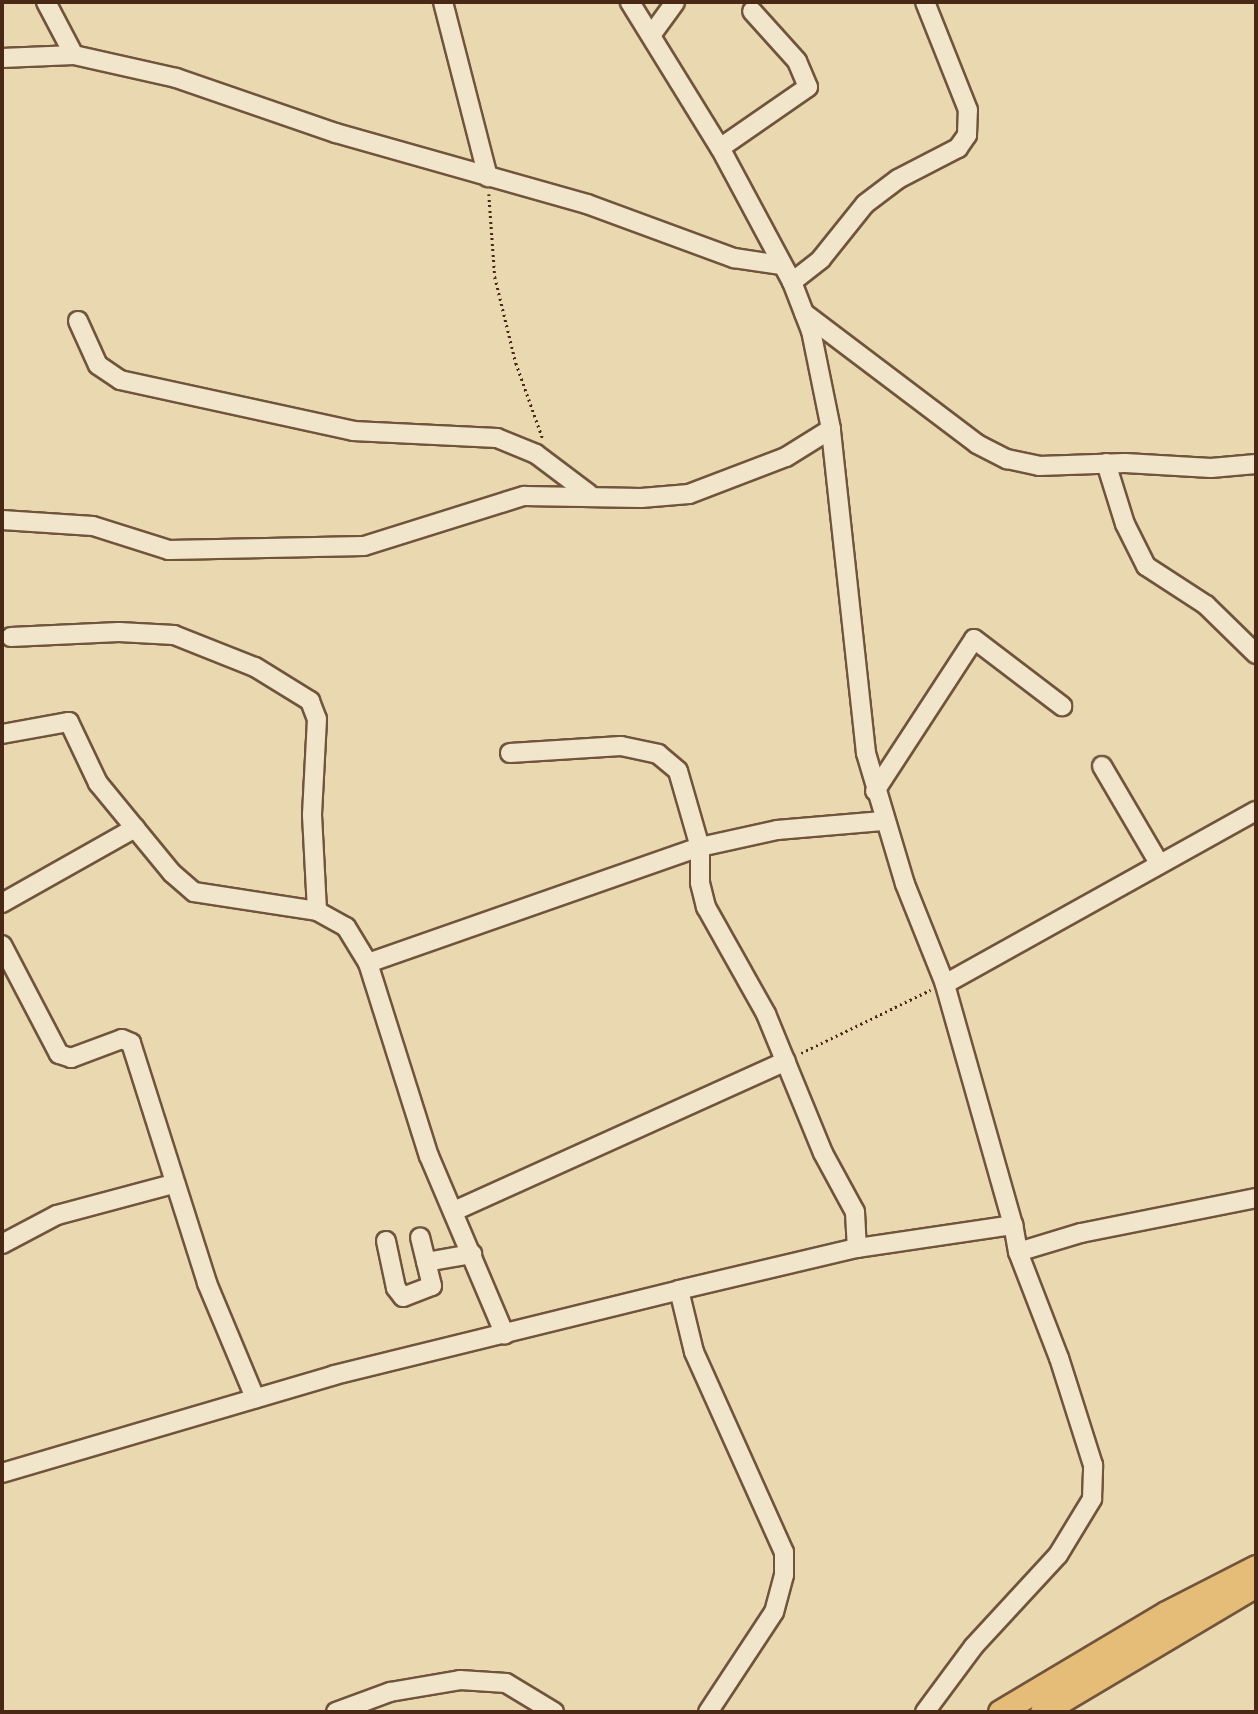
<!DOCTYPE html>
<style>
body{margin:0}
#map{position:relative;width:1258px;height:1714px;overflow:hidden;background:#ead9b0;font-family:"Old Standard TT",serif}
div>[style]{position:absolute}
[style*='--x']{left:calc(var(--x)*1px);top:calc(var(--y)*1px);width:calc(var(--w)*1px);rotate:calc(var(--a)*1deg)}
.path>*{height:2.5px;margin-top:-1.25px;transform-origin:0;background:repeating-linear-gradient(90deg,#492816 0 2px,transparent 0 5.5px)}
.roads{filter:drop-shadow(2px 0 #71543c) drop-shadow(-2px 0 #71543c) drop-shadow(0 2px #71543c) drop-shadow(0 -2px #71543c)}
.minor>*{height:18px;margin:-9px;padding:0 9px;transform-origin:9px;border-radius:9px;background:#f1e6cc}
.major>*{height:23px;margin:-11.5px;padding:0 11.5px;transform-origin:11.5px;border-radius:11.5px;background:#e5bc78}
span{translate:-50% -50%;white-space:nowrap;text-align:center;line-height:1.15;-webkit-text-stroke:7px #f1e6cc;paint-order:stroke}
.frame{position:absolute;inset:0;border:4px solid #492816;pointer-events:none}
</style>
<div id="map">
<div class="path">
<div style="--x:489;--y:194;--w:83;--a:85.9"></div>
<div style="--x:495;--y:277;--w:89;--a:76.3"></div>
<div style="--x:516;--y:363;--w:81;--a:70.4"></div>
<div style="--x:801;--y:1053;--w:144;--a:-26"></div>
</div>
<div class="roads">
<div class="minor">
<div style="--x:46;--y:2;--w:60;--a:62.2"></div>
<div style="--x:443;--y:2;--w:181;--a:75.6"></div>
<div style="--x:652;--y:34;--w:39;--a:-54"></div>
<div style="--x:2;--y:58;--w:72;--a:-2.4"></div>
<div style="--x:74;--y:55;--w:105;--a:12.7"></div>
<div style="--x:176;--y:78;--w:169;--a:19"></div>
<div style="--x:336;--y:133;--w:261;--a:15.8"></div>
<div style="--x:587;--y:204;--w:157;--a:20.2"></div>
<div style="--x:734;--y:258;--w:48;--a:8.5"></div>
<div style="--x:720;--y:148;--w:107;--a:-34.7"></div>
<div style="--x:808;--y:87;--w:28;--a:-113"></div>
<div style="--x:797;--y:61;--w:67;--a:-132"></div>
<div style="--x:792;--y:282;--w:37;--a:-38"></div>
<div style="--x:821;--y:259;--w:70;--a:-51.3"></div>
<div style="--x:865;--y:204;--w:41;--a:-37.1"></div>
<div style="--x:898;--y:179;--w:68;--a:-27.3"></div>
<div style="--x:958;--y:148;--w:16;--a:-55"></div>
<div style="--x:967;--y:135;--w:25;--a:-88"></div>
<div style="--x:968;--y:110;--w:116;--a:-111.7"></div>
<div style="--x:804;--y:313;--w:217;--a:37.1"></div>
<div style="--x:977;--y:444;--w:34;--a:27"></div>
<div style="--x:1007;--y:459;--w:33;--a:12"></div>
<div style="--x:1039;--y:466;--w:86;--a:-2"></div>
<div style="--x:1125;--y:463;--w:86;--a:3.3"></div>
<div style="--x:1211;--y:468;--w:45;--a:-5.1"></div>
<div style="--x:78;--y:321;--w:48;--a:65.6"></div>
<div style="--x:98;--y:365;--w:27;--a:34"></div>
<div style="--x:120;--y:380;--w:239;--a:12.3"></div>
<div style="--x:353;--y:431;--w:144;--a:2.8"></div>
<div style="--x:497;--y:438;--w:42;--a:22.3"></div>
<div style="--x:536;--y:454;--w:66;--a:37"></div>
<div style="--x:1106;--y:463;--w:64;--a:72.7"></div>
<div style="--x:1125;--y:524;--w:47;--a:63.4"></div>
<div style="--x:1146;--y:566;--w:72;--a:33"></div>
<div style="--x:1206;--y:605;--w:70;--a:44.4"></div>
<div style="--x:2;--y:520;--w:91;--a:3.8"></div>
<div style="--x:93;--y:526;--w:80;--a:17.5"></div>
<div style="--x:169;--y:550;--w:195;--a:-1.2"></div>
<div style="--x:364;--y:546;--w:168;--a:-17.4"></div>
<div style="--x:524;--y:496;--w:117;--a:1"></div>
<div style="--x:641;--y:498;--w:48;--a:-4.8"></div>
<div style="--x:689;--y:494;--w:104;--a:-20.9"></div>
<div style="--x:786;--y:457;--w:53;--a:-31.9"></div>
<div style="--x:11;--y:637;--w:108;--a:-2.7"></div>
<div style="--x:119;--y:632;--w:55;--a:3.1"></div>
<div style="--x:174;--y:635;--w:87;--a:21.6"></div>
<div style="--x:255;--y:667;--w:65;--a:31.7"></div>
<div style="--x:310;--y:701;--w:19;--a:69"></div>
<div style="--x:317;--y:719;--w:96;--a:93"></div>
<div style="--x:312;--y:815;--w:96;--a:87"></div>
<div style="--x:2;--y:734;--w:68;--a:-10.2"></div>
<div style="--x:69;--y:722;--w:68;--a:64.6"></div>
<div style="--x:98;--y:783;--w:117;--a:50.6"></div>
<div style="--x:172;--y:873;--w:29;--a:41"></div>
<div style="--x:194;--y:892;--w:124;--a:8.8"></div>
<div style="--x:317;--y:911;--w:33;--a:29"></div>
<div style="--x:346;--y:927;--w:42;--a:58.6"></div>
<div style="--x:368;--y:963;--w:202;--a:72.5"></div>
<div style="--x:429;--y:1156;--w:194;--a:67"></div>
<div style="--x:510;--y:753;--w:111;--a:-3.6"></div>
<div style="--x:621;--y:746;--w:38;--a:12"></div>
<div style="--x:658;--y:754;--w:26;--a:40"></div>
<div style="--x:678;--y:771;--w:79;--a:73.9"></div>
<div style="--x:700;--y:847;--w:36;--a:90"></div>
<div style="--x:700;--y:883;--w:25;--a:76"></div>
<div style="--x:706;--y:907;--w:123;--a:60.7"></div>
<div style="--x:766;--y:1014;--w:150;--a:67.7"></div>
<div style="--x:823;--y:1153;--w:67;--a:61.5"></div>
<div style="--x:855;--y:1212;--w:36;--a:87"></div>
<div style="--x:1102;--y:766;--w:113;--a:59.6"></div>
<div style="--x:875;--y:791;--w:181;--a:-56.9"></div>
<div style="--x:974;--y:639;--w:111;--a:37.3"></div>
<div style="--x:2;--y:903;--w:153;--a:-29.4"></div>
<div style="--x:2;--y:945;--w:123;--a:62.4"></div>
<div style="--x:59;--y:1054;--w:13;--a:18"></div>
<div style="--x:71;--y:1058;--w:54;--a:-20.4"></div>
<div style="--x:122;--y:1039;--w:10;--a:24"></div>
<div style="--x:131;--y:1043;--w:252;--a:72.4"></div>
<div style="--x:207;--y:1283;--w:125;--a:67.3"></div>
<div style="--x:368;--y:963;--w:352;--a:-19.3"></div>
<div style="--x:700;--y:847;--w:79;--a:-12.4"></div>
<div style="--x:777;--y:830;--w:106;--a:-4.9"></div>
<div style="--x:945;--y:984;--w:356;--a:-29.1"></div>
<div style="--x:454;--y:1211;--w:364;--a:-24.3"></div>
<div style="--x:386;--y:1241;--w:48;--a:78"></div>
<div style="--x:396;--y:1288;--w:11;--a:52"></div>
<div style="--x:403;--y:1297;--w:31;--a:-21"></div>
<div style="--x:432;--y:1286;--w:50;--a:-103.8"></div>
<div style="--x:2;--y:1244;--w:62;--a:-27.8"></div>
<div style="--x:57;--y:1215;--w:120;--a:-15"></div>
<div style="--x:1018;--y:1252;--w:66;--a:-16.8"></div>
<div style="--x:1081;--y:1233;--w:178;--a:-11.3"></div>
<div style="--x:426;--y:1262;--w:47;--a:-9.9"></div>
<div style="--x:679;--y:1290;--w:64;--a:76.4"></div>
<div style="--x:694;--y:1352;--w:219;--a:65.8"></div>
<div style="--x:784;--y:1552;--w:23;--a:90"></div>
<div style="--x:784;--y:1575;--w:38;--a:105"></div>
<div style="--x:774;--y:1612;--w:120;--a:123.4"></div>
<div style="--x:2;--y:1473;--w:346;--a:-16.4"></div>
<div style="--x:334;--y:1375;--w:355;--a:-13.8"></div>
<div style="--x:679;--y:1290;--w:183;--a:-13.3"></div>
<div style="--x:857;--y:1248;--w:158;--a:-8.4"></div>
<div style="--x:1013;--y:1225;--w:250;--a:-105.8"></div>
<div style="--x:945;--y:984;--w:108;--a:-111.8"></div>
<div style="--x:905;--y:884;--w:137;--a:-106.6"></div>
<div style="--x:866;--y:753;--w:326;--a:-96.2"></div>
<div style="--x:831;--y:429;--w:100;--a:-101.5"></div>
<div style="--x:811;--y:331;--w:53;--a:-111.2"></div>
<div style="--x:792;--y:282;--w:152;--a:-118.2"></div>
<div style="--x:720;--y:148;--w:172;--a:-121.7"></div>
<div style="--x:336;--y:1712;--w:58;--a:-20.3"></div>
<div style="--x:390;--y:1692;--w:71;--a:-9.7"></div>
<div style="--x:460;--y:1680;--w:46;--a:3.7"></div>
<div style="--x:506;--y:1683;--w:56;--a:31.1"></div>
<div style="--x:925;--y:1712;--w:82;--a:-53.4"></div>
<div style="--x:974;--y:1646;--w:124;--a:-47.3"></div>
<div style="--x:1058;--y:1555;--w:66;--a:-58.7"></div>
<div style="--x:1092;--y:1499;--w:34;--a:-88"></div>
<div style="--x:1093;--y:1465;--w:112;--a:-107.6"></div>
<div style="--x:1059;--y:1358;--w:114;--a:-111.1"></div>
<div style="--x:1018;--y:1252;--w:27;--a:-100"></div>
</div>
<div class="major">
<div style="--x:1000;--y:1712;--w:193;--a:-30.8"></div>
<div style="--x:1166;--y:1613;--w:101;--a:-27.1"></div>
<div style="--x:1042;--y:1712;--w:249;--a:-30.7"></div>
</div>
</div>
<div class="frame"></div>
</div>
